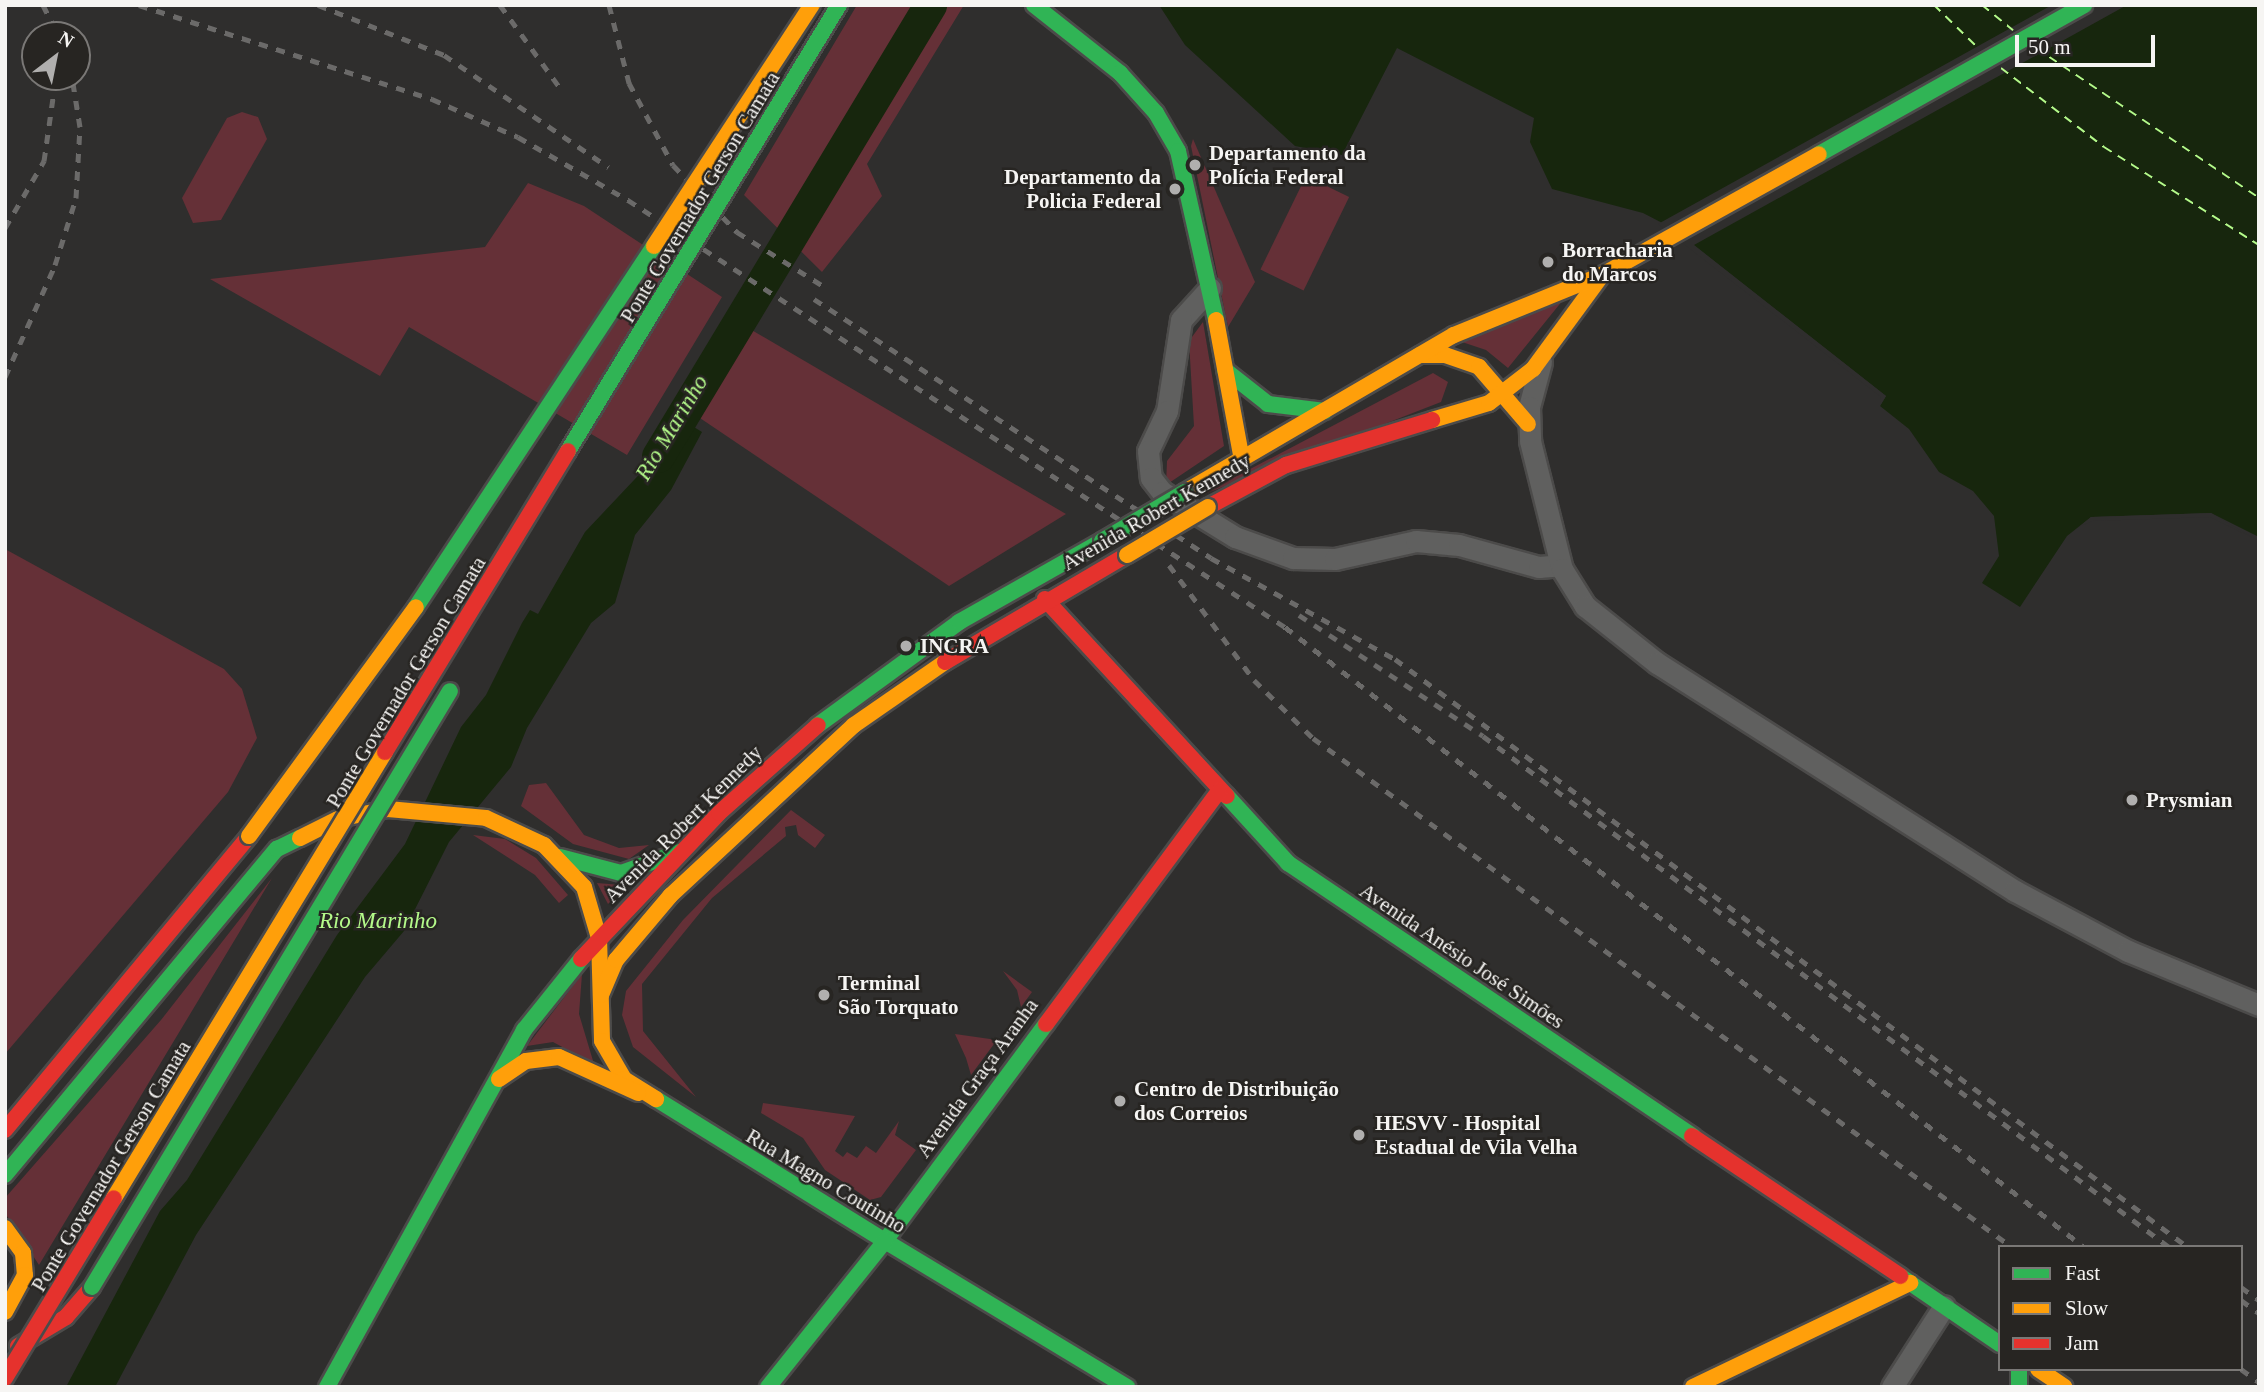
<!DOCTYPE html>
<meta charset="utf-8">
<style>
body{margin:0}
#map{position:relative;width:2264px;height:1392px;overflow:hidden;background:#2f2e2d;font-family:Georgia,serif}
div>[style]{position:absolute}
[style*='--x']{left:calc(var(--x)*1px);top:calc(var(--y)*1px);width:calc(var(--w)*1px);rotate:calc(var(--a)*1deg)}
.green>*{inset:0;background:#653037;transform-origin:0 0}
.water>*{inset:0;background:#17260d}
.pier>*{inset:0;background:#2f2e2d}
.river>*{height:33px;margin:-16.5px;padding:0 16.5px;transform-origin:16.5px;border-radius:16.5px;background:#17260d}
.ferry>*{height:2px;margin-top:-1px;transform-origin:0;background:repeating-linear-gradient(90deg,#b4fa8a 0 9px,transparent 0 16px)}
.roads{filter:drop-shadow(2px 0 #4c4b4a) drop-shadow(-2px 0 #4c4b4a) drop-shadow(0 2px #4c4b4a) drop-shadow(0 -2px #4c4b4a)}
.street>*{height:21px;margin:-10.5px;padding:0 10.5px;transform-origin:10.5px;border-radius:10.5px;background:#60605f}
.fast>*{height:16px;margin:-8px;padding:0 8px;transform-origin:8px;border-radius:8px;background:#30b455}
.slow>*{height:16px;margin:-8px;padding:0 8px;transform-origin:8px;border-radius:8px;background:#ff9f0a}
.jam>*{height:16px;margin:-8px;padding:0 8px;transform-origin:8px;border-radius:8px;background:#e5322d}
.rail>*{height:5px;margin-top:-2.5px;transform-origin:0;background:repeating-linear-gradient(90deg,#6b6a69 0 9px,transparent 0 18px)}
.bridges{filter:drop-shadow(2px 0 #4c4b4a) drop-shadow(-2px 0 #4c4b4a) drop-shadow(0 2px #4c4b4a) drop-shadow(0 -2px #4c4b4a)}
.fast-bridge>*{height:16px;margin:-8px;padding:0 8px;transform-origin:8px;border-radius:8px;background:#30b455}
.slow-bridge>*{height:16px;margin:-8px;padding:0 8px;transform-origin:8px;border-radius:8px;background:#ff9f0a}
.jam-bridge>*{height:16px;margin:-8px;padding:0 8px;transform-origin:8px;border-radius:8px;background:#e5322d}
.dots>*{width:19px;height:19px;translate:-50% -50%;box-sizing:border-box;border:4px solid #272522;border-radius:50%}
span{translate:-50% -50%;white-space:nowrap;text-align:center;line-height:1.15;-webkit-text-stroke:5px #272522;paint-order:stroke}
.poi-label{font-size:21px;color:#f6f5f3;font-weight:700}
.left{translate:0 -50%;text-align:left}
.right{translate:-100% -50%;text-align:right}
.street-label{font-size:21px;color:#f6f5f3}
.water-label{font-size:23px;color:#b4fa8a;font-style:italic}
.frame{position:absolute;inset:0;border:7px solid #f6f5f3;pointer-events:none}
.legend{position:absolute;left:1998px;top:1245px;width:245px;height:126px;box-sizing:border-box;background:#272522;border:2px solid #7a7876;margin:0;padding:9px 12px;list-style:none;font-size:21px;color:#f6f5f3}
.legend li{display:flex;align-items:center;gap:14px;height:35px}
.legend b{width:35px;border:2px solid #7a7876}
.north{position:absolute;left:21px;top:21px;width:70px;height:70px;box-sizing:border-box;background:#272522;border:2px solid #7a7876;border-radius:50%;rotate:32deg;font-size:19px;font-weight:700;line-height:28px;text-align:center;color:#f6f5f3}
.north::after{content:'';display:block;margin:auto;width:24px;height:32px;background:#b0afae;clip-path:polygon(50% 0,100% 100%,50% 72%,0 100%)}
.scale{position:absolute;left:2015px;top:35px;width:140px;height:32px;box-sizing:border-box;border:4px solid #f6f5f3;border-top:0;padding-left:9px;font-size:21px;line-height:24px;white-space:nowrap;color:#f6f5f3;-webkit-text-stroke:5px #272522;paint-order:stroke}
</style>
<div id="map">
<div class="green">
<div style="clip-path:polygon(857px 5px,964px 5px,867px 164px,882px 196px,822px 272px,744px 195px)"></div>
<div style="clip-path:polygon(242px 112px,258px 117px,267px 139px,221px 220px,193px 223px,182px 198px,227px 118px)"></div>
<div style="clip-path:polygon(1193px 139px,1255px 282px,1228px 327px,1191px 146px)"></div>
<div style="left:1306px;top:176px;width:48px;height:104px;rotate:26deg"></div>
<div style="clip-path:polygon(528px 183px,584px 206px,722px 297px,627px 455px,409px 327px,380px 376px,210px 279px,485px 247px)"></div>
<div style="clip-path:polygon(1563px 300px,1508px 368px,1486px 350px,1459px 341px)"></div>
<div style="clip-path:polygon(1203px 322px,1224px 446px,1166px 485px,1167px 461px,1194px 426px,1189px 341px)"></div>
<div style="clip-path:polygon(743px 325px,1066px 514px,949px 586px,691px 412px)"></div>
<div style="clip-path:polygon(1433px 373px,1448px 382px,1441px 402px,1197px 497px)"></div>
<div style="clip-path:polygon(5px 549px,224px 669px,242px 689px,257px 738px,228px 792px,5px 1054px)"></div>
<div style="clip-path:polygon(546px 783px,584px 835px,619px 848px,649px 845px,629px 859px,573px 844px,521px 806px,529px 785px)"></div>
<div style="clip-path:polygon(791px 810px,825px 835px,815px 848px,798px 835px,796px 825px,785px 827px,786px 836px,712px 898px,642px 984px,643px 1031px,696px 1097px,633px 1047px,622px 1015px,626px 991px,683px 920px)"></div>
<div style="clip-path:polygon(473px 835px,505px 839px,536px 858px,568px 895px,559px 903px,535px 875px)"></div>
<div style="clip-path:polygon(272px 878px,39px 1265px,5px 1213px,5px 1198px,161px 1020px)"></div>
<div style="clip-path:polygon(597px 883px,621px 885px,620px 892px,608px 904px)"></div>
<div style="clip-path:polygon(1003px 971px,1032px 992px,1021px 1007px,1017px 990px)"></div>
<div style="clip-path:polygon(582px 974px,579px 1014px,594px 1064px,553px 1042px,527px 1046px)"></div>
<div style="clip-path:polygon(955px 1034px,997px 1040px,971px 1075px,966px 1058px)"></div>
<div style="clip-path:polygon(763px 1103px,855px 1116px,835px 1151px,843px 1157px,847px 1152px,857px 1158px,866px 1146px,876px 1153px,899px 1121px,895px 1135px,916px 1150px,881px 1197px,870px 1200px,825px 1170px,803px 1138px,761px 1113px)"></div>
</div>
<div class="water">
<div style="clip-path:polygon(1159px 5px,2259px 5px,2259px 537px,2211px 513px,2091px 517px,2067px 536px,2020px 607px,1982px 583px,1999px 556px,1994px 516px,1973px 491px,1939px 472px,1909px 429px,1880px 406px,1886px 396px,1672px 228px,1643px 213px,1552px 189px,1530px 142px,1534px 118px,1397px 48px,1342px 155px,1295px 146px,1185px 45px)"></div>
<div style="clip-path:polygon(676px 416px,702px 432px,671px 490px,635px 535px,615px 603px,591px 623px,527px 728px,511px 767px,449px 842px,404px 931px,365px 977px,196px 1235px,115px 1387px,66px 1387px,160px 1211px,187px 1180px,337px 935px,405px 844px,461px 727px,486px 695px,522px 623px,530px 610px,538px 614px,585px 532px,651px 462px)"></div>
</div>
<div class="pier">
<div style="clip-path:polygon(2052px 5px,2127px 5px,1694px 245px,1886px 396px,1880px 406px,1881px 397px,1658px 224px)"></div>
<div style="clip-path:polygon(2211px 513px,2259px 541px,2210px 517px,2092px 521px,2079px 527px,2091px 517px)"></div>
</div>
<div class="river">
<div style="--x:658;--y:456;--w:527;--a:-58.91"></div>
</div>
<div class="ferry">
<div style="--x:1934;--y:5;--w:62;--a:44.3"></div>
<div style="--x:1982;--y:5;--w:40;--a:39"></div>
<div style="--x:2036;--y:48;--w:269;--a:33.9"></div>
<div style="--x:2001;--y:68;--w:130;--a:37.5"></div>
<div style="--x:2104;--y:147;--w:183;--a:32.3"></div>
</div>
<div class="roads">
<div class="street">
<div style="--x:1210;--y:288;--w:43;--a:132.2"></div>
<div style="--x:1181;--y:320;--w:92;--a:98.7"></div>
<div style="--x:1167;--y:411;--w:44;--a:115.4"></div>
<div style="--x:1148;--y:451;--w:27;--a:84"></div>
<div style="--x:1151;--y:478;--w:18;--a:52"></div>
<div style="--x:1162;--y:492;--w:86;--a:31.7"></div>
<div style="--x:1235;--y:537;--w:62;--a:19.9"></div>
<div style="--x:1293;--y:558;--w:42;--a:1.4"></div>
<div style="--x:1335;--y:559;--w:83;--a:-12.5"></div>
<div style="--x:1416;--y:541;--w:43;--a:5.3"></div>
<div style="--x:1459;--y:545;--w:83;--a:15.4"></div>
<div style="--x:1539;--y:567;--w:21;--a:-5"></div>
<div style="--x:1541;--y:362;--w:47;--a:104.9"></div>
<div style="--x:1529;--y:407;--w:34;--a:88"></div>
<div style="--x:1530;--y:441;--w:132;--a:76"></div>
<div style="--x:1562;--y:569;--w:44;--a:58.1"></div>
<div style="--x:1585;--y:606;--w:92;--a:38.4"></div>
<div style="--x:1657;--y:663;--w:424;--a:32.5"></div>
<div style="--x:2015;--y:891;--w:128;--a:28"></div>
<div style="--x:2128;--y:951;--w:142;--a:22.4"></div>
<div style="--x:1892;--y:1387;--w:96;--a:-57.3"></div>
</div>
<div class="fast">
<div style="--x:1034;--y:5;--w:110;--a:38.3"></div>
<div style="--x:1120;--y:73;--w:54;--a:48"></div>
<div style="--x:1156;--y:113;--w:44;--a:59.9"></div>
<div style="--x:1178;--y:151;--w:173;--a:77.3"></div>
<div style="--x:1819;--y:154;--w:304;--a:-29.3"></div>
<div style="--x:1225;--y:370;--w:55;--a:38.3"></div>
<div style="--x:1268;--y:404;--w:57;--a:7"></div>
<div style="--x:818;--y:725;--w:175;--a:-36.1"></div>
<div style="--x:959;--y:622;--w:164;--a:-29.5"></div>
<div style="--x:1227;--y:796;--w:91;--a:47.7"></div>
<div style="--x:1288;--y:863;--w:488;--a:34"></div>
<div style="--x:560;--y:857;--w:63;--a:14.7"></div>
<div style="--x:621;--y:873;--w:63;--a:-19.6"></div>
<div style="--x:1046;--y:1024;--w:270;--a:126.6"></div>
<div style="--x:885;--y:1241;--w:283;--a:31.1"></div>
<div style="--x:656;--y:1099;--w:269;--a:31.8"></div>
<div style="--x:885;--y:1241;--w:187;--a:128.7"></div>
<div style="--x:5;--y:1175;--w:425;--a:-50.2"></div>
<div style="--x:277;--y:849;--w:25;--a:-26"></div>
<div style="--x:1900;--y:1276;--w:121;--a:34.2"></div>
<div style="--x:2019;--y:1369;--w:18;--a:90"></div>
<div style="--x:327;--y:1387;--w:408;--a:-61.1"></div>
<div style="--x:524;--y:1030;--w:91;--a:-51.2"></div>
</div>
<div class="slow">
<div style="--x:1216;--y:320;--w:142;--a:79.5"></div>
<div style="--x:1420;--y:355;--w:25;--a:0"></div>
<div style="--x:1445;--y:355;--w:36;--a:19"></div>
<div style="--x:1479;--y:367;--w:75;--a:49.3"></div>
<div style="--x:1432;--y:420;--w:59;--a:-16.6"></div>
<div style="--x:1489;--y:403;--w:56;--a:-37.7"></div>
<div style="--x:1533;--y:369;--w:117;--a:-53.7"></div>
<div style="--x:1602;--y:275;--w:248;--a:-29.1"></div>
<div style="--x:1185;--y:492;--w:311;--a:-30.3"></div>
<div style="--x:1454;--y:335;--w:149;--a:-22.1"></div>
<div style="--x:300;--y:838;--w:42;--a:-26.6"></div>
<div style="--x:338;--y:819;--w:51;--a:-11.3"></div>
<div style="--x:388;--y:809;--w:98;--a:5.2"></div>
<div style="--x:486;--y:818;--w:64;--a:25"></div>
<div style="--x:544;--y:845;--w:58;--a:46.4"></div>
<div style="--x:584;--y:887;--w:53;--a:73.6"></div>
<div style="--x:599;--y:938;--w:103;--a:88.3"></div>
<div style="--x:602;--y:1041;--w:44;--a:59.9"></div>
<div style="--x:624;--y:1079;--w:38;--a:32"></div>
<div style="--x:601;--y:995;--w:38;--a:-67"></div>
<div style="--x:616;--y:960;--w:84;--a:-49.8"></div>
<div style="--x:670;--y:896;--w:251;--a:-42.9"></div>
<div style="--x:854;--y:725;--w:111;--a:-34.7"></div>
<div style="--x:499;--y:1079;--w:32;--a:-34"></div>
<div style="--x:526;--y:1061;--w:33;--a:-7"></div>
<div style="--x:559;--y:1057;--w:87;--a:24.5"></div>
<div style="--x:5;--y:1228;--w:31;--a:54"></div>
<div style="--x:23;--y:1253;--w:22;--a:85"></div>
<div style="--x:25;--y:1275;--w:42;--a:118.4"></div>
<div style="--x:2038;--y:1369;--w:32;--a:34"></div>
<div style="--x:1693;--y:1387;--w:241;--a:-25.6"></div>
</div>
<div class="jam">
<div style="--x:1208;--y:507;--w:89;--a:-28.3"></div>
<div style="--x:1286;--y:465;--w:153;--a:-17.1"></div>
<div style="--x:1045;--y:599;--w:268;--a:47.3"></div>
<div style="--x:945;--y:662;--w:211;--a:-30.5"></div>
<div style="--x:581;--y:959;--w:201;--a:-46.6"></div>
<div style="--x:719;--y:813;--w:132;--a:-41.6"></div>
<div style="--x:1046;--y:1024;--w:289;--a:-53.4"></div>
<div style="--x:5;--y:1130;--w:382;--a:-50.3"></div>
<div style="--x:1692;--y:1136;--w:251;--a:33.9"></div>
<div style="--x:18;--y:1346;--w:56;--a:-31.1"></div>
<div style="--x:66;--y:1317;--w:40;--a:-49"></div>
</div>
</div>
<div class="rail">
<div style="--x:43;--y:5;--w:34;--a:63"></div>
<div style="--x:139;--y:5;--w:308;--a:17.8"></div>
<div style="--x:432;--y:99;--w:94;--a:23.8"></div>
<div style="--x:518;--y:137;--w:127;--a:29.8"></div>
<div style="--x:628;--y:200;--w:784;--a:33.02"></div>
<div style="--x:1285;--y:627;--w:1011;--a:37.81"></div>
<div style="--x:318;--y:5;--w:136;--a:21.6"></div>
<div style="--x:444;--y:55;--w:199;--a:34.3"></div>
<div style="--x:500;--y:5;--w:102;--a:54.1"></div>
<div style="--x:609;--y:5;--w:81;--a:75.6"></div>
<div style="--x:629;--y:83;--w:93;--a:61.8"></div>
<div style="--x:673;--y:165;--w:93;--a:46.3"></div>
<div style="--x:737;--y:232;--w:102;--a:32.1"></div>
<div style="--x:5;--y:228;--w:78;--a:-59.8"></div>
<div style="--x:44;--y:161;--w:85;--a:-81.9"></div>
<div style="--x:814;--y:299;--w:474;--a:33.1"></div>
<div style="--x:1211;--y:558;--w:210;--a:28.8"></div>
<div style="--x:1395;--y:659;--w:987;--a:36.56"></div>
<div style="--x:5;--y:377;--w:123;--a:-65.9"></div>
<div style="--x:55;--y:265;--w:70;--a:-72.6"></div>
<div style="--x:76;--y:198;--w:71;--a:-86.8"></div>
<div style="--x:80;--y:127;--w:51;--a:-99.1"></div>
<div style="--x:1169;--y:565;--w:143;--a:53.5"></div>
<div style="--x:1254;--y:680;--w:83;--a:44.5"></div>
<div style="--x:1313;--y:738;--w:865;--a:36.06"></div>
<div style="--x:1299;--y:615;--w:220;--a:33.3"></div>
<div style="--x:1483;--y:736;--w:855;--a:36.68"></div>
<div style="--x:2241;--y:1287;--w:22;--a:36"></div>
<div style="--x:2241;--y:1300;--w:22;--a:36"></div>
<div style="--x:2241;--y:1369;--w:22;--a:36"></div>
</div>
<div class="bridges">
<div class="fast-bridge">
<div style="--x:568;--y:451;--w:522;--a:-58.72"></div>
<div style="--x:1102;--y:541;--w:96;--a:-30.6"></div>
<div style="--x:416;--y:607;--w:432;--a:-56.6"></div>
<div style="--x:92;--y:1287;--w:695;--a:-59.01"></div>
</div>
<div class="slow-bridge">
<div style="--x:654;--y:246;--w:288;--a:-56.8"></div>
<div style="--x:1127;--y:555;--w:94;--a:-30.7"></div>
<div style="--x:249;--y:836;--w:283;--a:-53.9"></div>
<div style="--x:114;--y:1198;--w:522;--a:-58.72"></div>
</div>
<div class="jam-bridge">
<div style="--x:385;--y:752;--w:352;--a:-58.7"></div>
<div style="--x:5;--y:1378;--w:210;--a:-58.8"></div>
</div>
</div>
<div class="dots">
<div style="left:1195px;top:165px;background:#b0afae"></div>
<div style="left:1175px;top:189px;background:#b0afae"></div>
<div style="left:1548px;top:262px;background:#b0afae"></div>
<div style="left:906px;top:646px;background:#b0afae"></div>
<div style="left:2132px;top:800px;background:#b0afae"></div>
<div style="left:824px;top:995px;background:#b0afae"></div>
<div style="left:1120px;top:1101px;background:#b0afae"></div>
<div style="left:1359px;top:1135px;background:#b0afae"></div>
</div>
<div class="poi-label">
<span class="left" style="left:1209px;top:165px">Departamento da<br>Polícia Federal</span>
<span class="right" style="left:1161px;top:189px">Departamento da<br>Policia Federal</span>
<span class="left" style="left:1562px;top:262px">Borracharia<br>do Marcos</span>
<span class="left" style="left:920px;top:646px">INCRA</span>
<span class="left" style="left:2146px;top:800px">Prysmian</span>
<span class="left" style="left:838px;top:995px">Terminal<br>São Torquato</span>
<span class="left" style="left:1134px;top:1101px">Centro de Distribuição<br>dos Correios</span>
<span class="left" style="left:1375px;top:1135px">HESVV - Hospital<br>Estadual de Vila Velha</span>
</div>
<div class="street-label">
<span style="left:700px;top:197px;rotate:-59deg">Ponte Governador Gerson Camata</span>
<span style="left:1156px;top:512px;rotate:-30deg">Avenida Robert Kennedy</span>
<span style="left:406px;top:682px;rotate:-59deg">Ponte Governador Gerson Camata</span>
<span style="left:683px;top:824px;rotate:-45deg">Avenida Robert Kennedy</span>
<span style="left:1462px;top:956px;rotate:34deg">Avenida Anésio José Simões</span>
<span style="left:977px;top:1078px;rotate:-54deg">Avenida Graça Aranha</span>
<span style="left:111px;top:1166px;rotate:-59deg">Ponte Governador Gerson Camata</span>
<span style="left:826px;top:1181px;rotate:31deg">Rua Magno Coutinho</span>
</div>
<div class="water-label">
<span style="left:672px;top:428px;rotate:-59deg">Rio Marinho</span>
<span style="left:378px;top:921px">Rio Marinho</span>
</div>
<div class="frame"></div>
<ul class="legend">
<li><b style="height:9px;background:#30b455"></b>Fast</li>
<li><b style="height:9px;background:#ff9f0a"></b>Slow</li>
<li><b style="height:9px;background:#e5322d"></b>Jam</li>
</ul>
<div class="north">N</div>
<div class="scale">50 m</div>
</div>
